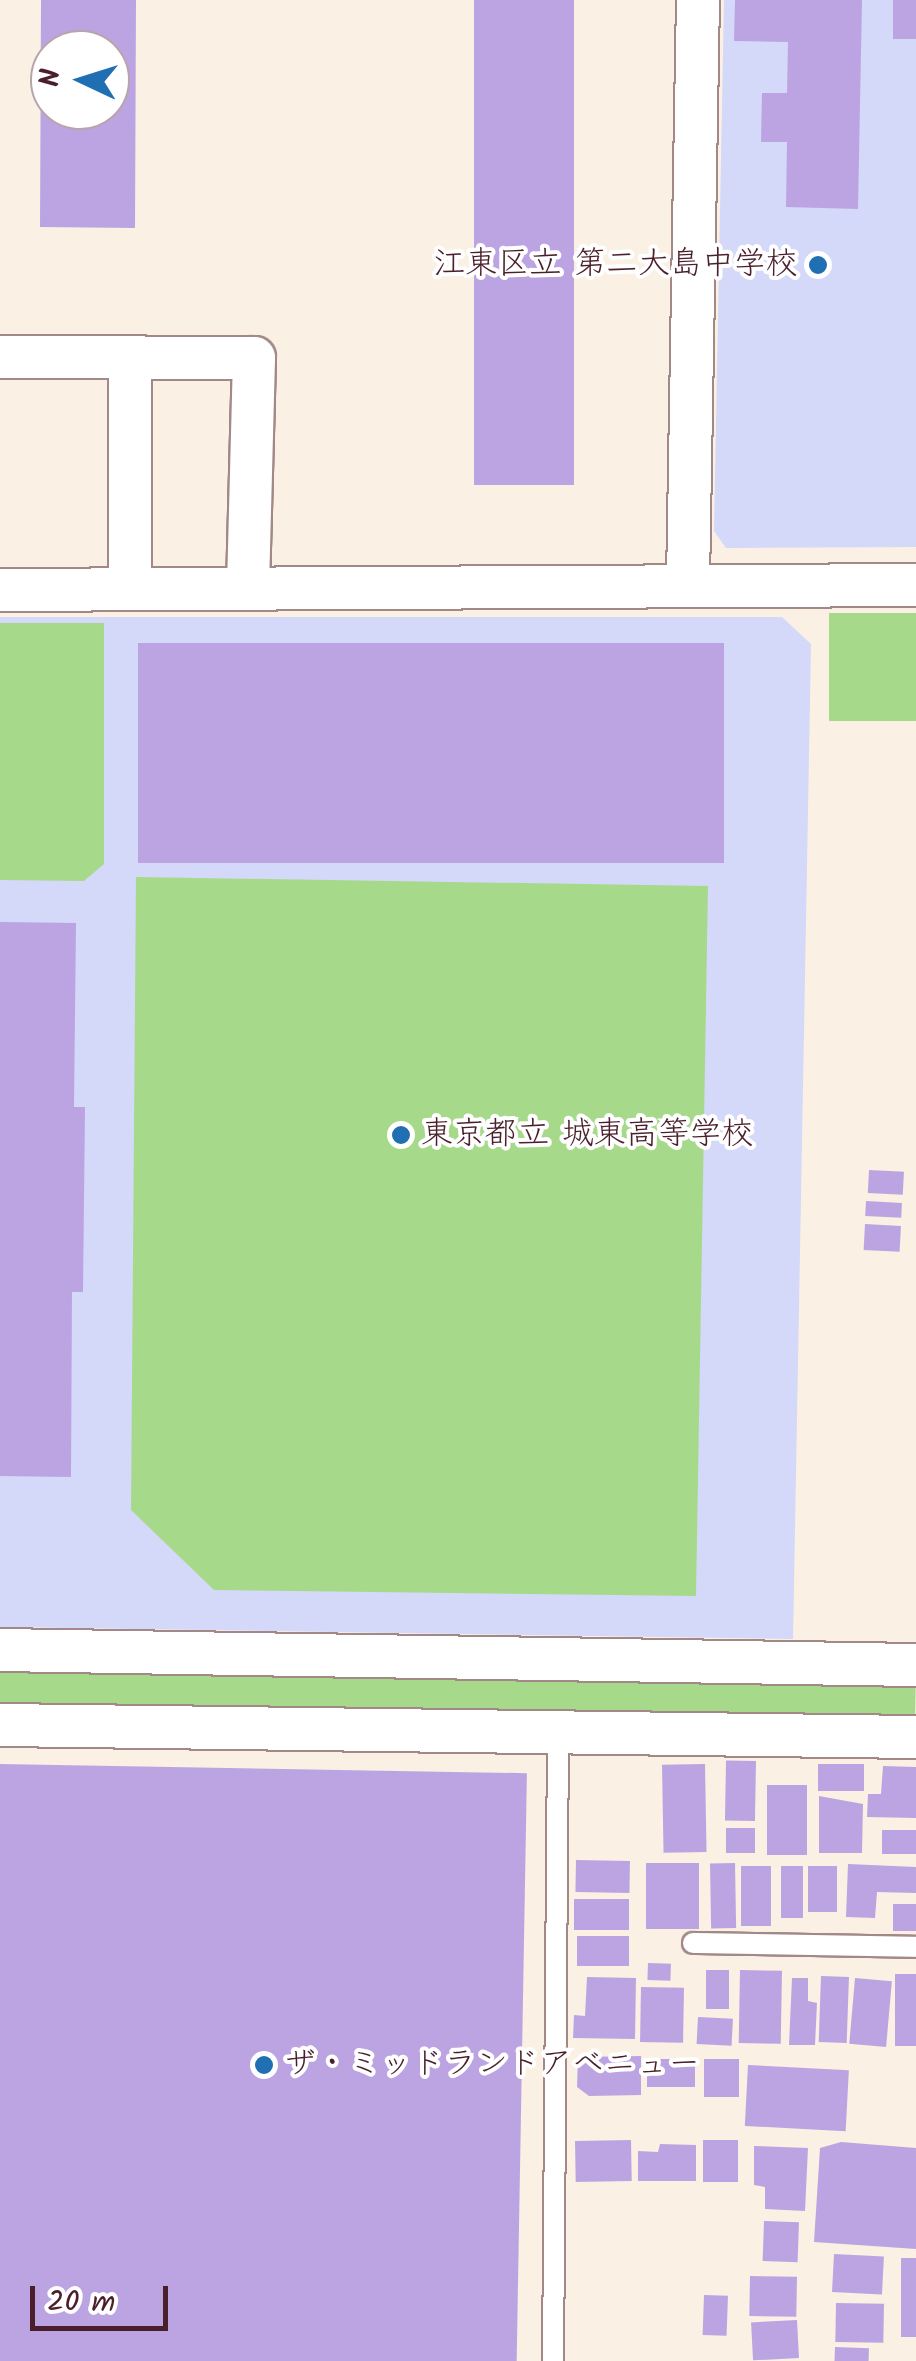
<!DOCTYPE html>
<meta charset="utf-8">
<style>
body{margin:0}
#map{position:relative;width:916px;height:2361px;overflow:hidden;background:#faf0e3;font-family:Kalam,"Klee One",sans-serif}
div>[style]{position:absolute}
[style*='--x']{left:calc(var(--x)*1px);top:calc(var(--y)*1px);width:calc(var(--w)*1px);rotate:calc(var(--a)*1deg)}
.built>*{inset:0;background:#d4d8f9}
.green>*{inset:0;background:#a6da8a;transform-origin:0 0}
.building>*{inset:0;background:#bca4e2;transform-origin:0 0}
.roads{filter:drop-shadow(2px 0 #a28887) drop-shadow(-2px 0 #a28887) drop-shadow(0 2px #a28887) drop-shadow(0 -2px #a28887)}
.lane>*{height:20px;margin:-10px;padding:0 10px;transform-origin:10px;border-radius:10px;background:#fff}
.street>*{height:42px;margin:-21px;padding:0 21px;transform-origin:21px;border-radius:21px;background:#fff}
.dots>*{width:28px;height:28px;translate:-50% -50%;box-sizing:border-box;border:5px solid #fff;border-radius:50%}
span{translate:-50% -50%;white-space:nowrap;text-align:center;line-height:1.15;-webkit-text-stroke:8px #fff;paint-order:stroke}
.poi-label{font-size:32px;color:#4a1f2b}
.right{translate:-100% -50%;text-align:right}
.left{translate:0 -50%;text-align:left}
.north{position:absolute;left:30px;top:30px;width:100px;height:100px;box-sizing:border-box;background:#fff;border:2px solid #b7a5aa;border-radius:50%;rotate:274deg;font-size:28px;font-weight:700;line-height:40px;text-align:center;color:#4a1f2b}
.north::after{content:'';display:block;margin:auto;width:35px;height:45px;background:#1f6fb2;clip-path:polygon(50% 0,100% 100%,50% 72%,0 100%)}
.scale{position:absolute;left:30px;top:2286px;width:138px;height:45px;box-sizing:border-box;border:5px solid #4a1f2b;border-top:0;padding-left:12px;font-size:30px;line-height:35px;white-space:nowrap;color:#4a1f2b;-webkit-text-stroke:8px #fff;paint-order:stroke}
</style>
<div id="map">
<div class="built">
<div style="clip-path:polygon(724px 0,916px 0,916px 547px,726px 548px,714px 531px)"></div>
<div style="clip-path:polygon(0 617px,782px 617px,811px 644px,793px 1639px,0 1627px)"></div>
</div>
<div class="green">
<div style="left:829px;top:613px;width:87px;height:108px"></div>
<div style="clip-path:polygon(0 623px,104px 623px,104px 864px,84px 881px,0 880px)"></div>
<div style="clip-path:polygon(136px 877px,708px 886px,696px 1596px,214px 1590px,131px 1510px)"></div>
<div style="left:0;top:1659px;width:916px;height:55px;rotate:1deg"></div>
</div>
<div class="building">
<div style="clip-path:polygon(evenodd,41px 0,136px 0,135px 228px,40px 227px,41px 0,50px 50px,110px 50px,110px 110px,50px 110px,50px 50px)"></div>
<div style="left:474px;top:0;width:100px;height:485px"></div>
<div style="clip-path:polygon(735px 0,862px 0,858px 209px,786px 207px,787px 142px,761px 142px,762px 93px,787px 93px,788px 42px,734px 41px)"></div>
<div style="left:893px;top:0;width:23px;height:39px"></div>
<div style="left:138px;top:643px;width:586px;height:220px"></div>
<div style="clip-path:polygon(0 922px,76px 923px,74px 1107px,85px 1107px,83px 1292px,72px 1292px,71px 1477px,0 1476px)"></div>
<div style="left:869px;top:1170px;width:35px;height:23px;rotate:3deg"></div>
<div style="left:866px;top:1201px;width:36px;height:15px;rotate:3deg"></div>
<div style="left:865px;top:1224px;width:36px;height:26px;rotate:3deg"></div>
<div style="left:756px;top:1761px;width:60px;height:30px;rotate:91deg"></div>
<div style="left:0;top:1764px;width:527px;height:597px;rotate:1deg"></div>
<div style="left:705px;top:1764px;width:88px;height:43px;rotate:89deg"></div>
<div style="left:818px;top:1764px;width:46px;height:27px"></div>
<div style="clip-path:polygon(883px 1766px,916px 1767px,916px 1818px,867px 1817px,868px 1794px,881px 1794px)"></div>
<div style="left:767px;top:1785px;width:40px;height:70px"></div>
<div style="clip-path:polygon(819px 1796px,863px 1804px,862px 1853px,819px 1853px)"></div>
<div style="left:726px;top:1828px;width:29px;height:25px"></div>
<div style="left:882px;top:1830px;width:34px;height:24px"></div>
<div style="left:576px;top:1860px;width:54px;height:32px;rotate:1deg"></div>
<div style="left:646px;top:1863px;width:53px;height:66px"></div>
<div style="left:735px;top:1863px;width:65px;height:25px;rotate:89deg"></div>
<div style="clip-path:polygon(848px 1864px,916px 1867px,916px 1893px,877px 1892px,875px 1918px,846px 1917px)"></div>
<div style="left:741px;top:1866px;width:30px;height:60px"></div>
<div style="left:781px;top:1866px;width:22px;height:52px"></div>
<div style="left:808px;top:1866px;width:29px;height:46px"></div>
<div style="left:574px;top:1899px;width:55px;height:31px"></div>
<div style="left:893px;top:1904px;width:23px;height:27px"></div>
<div style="left:577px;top:1936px;width:52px;height:30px"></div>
<div style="left:648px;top:1963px;width:23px;height:17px;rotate:2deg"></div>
<div style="left:706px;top:1970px;width:23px;height:39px"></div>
<div style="left:740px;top:1970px;width:42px;height:73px;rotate:1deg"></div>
<div style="left:895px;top:1974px;width:21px;height:72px"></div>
<div style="left:821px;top:1976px;width:28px;height:66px;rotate:2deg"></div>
<div style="clip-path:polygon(587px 1977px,636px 1978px,635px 2039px,573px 2038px,574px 2015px,585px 2016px)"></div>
<div style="clip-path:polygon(792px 1978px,808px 1978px,808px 2001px,817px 2003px,815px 2045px,789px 2045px)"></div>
<div style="left:855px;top:1978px;width:37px;height:66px;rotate:5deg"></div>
<div style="left:641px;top:1987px;width:43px;height:55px;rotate:1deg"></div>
<div style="left:698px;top:2017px;width:35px;height:27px;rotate:3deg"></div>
<div style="clip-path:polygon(641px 2056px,641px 2095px,589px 2096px,577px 2087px,578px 2057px)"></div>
<div style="left:647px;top:2059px;width:48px;height:28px"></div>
<div style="left:704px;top:2059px;width:35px;height:38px"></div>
<div style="left:748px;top:2065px;width:101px;height:61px;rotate:3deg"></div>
<div style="left:631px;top:2140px;width:41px;height:56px;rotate:89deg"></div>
<div style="left:703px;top:2140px;width:35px;height:42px"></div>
<div style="clip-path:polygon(841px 2142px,916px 2148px,916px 2249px,814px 2242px,820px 2148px)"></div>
<div style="clip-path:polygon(660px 2144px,696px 2145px,696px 2181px,638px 2181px,638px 2151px,658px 2152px)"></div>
<div style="clip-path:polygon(754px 2146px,808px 2148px,805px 2211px,765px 2209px,765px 2187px,754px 2185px)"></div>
<div style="left:764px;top:2221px;width:35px;height:40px;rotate:2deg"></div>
<div style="left:834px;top:2254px;width:50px;height:38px;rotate:3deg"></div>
<div style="left:901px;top:2258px;width:15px;height:79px"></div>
<div style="left:750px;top:2276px;width:47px;height:40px;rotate:1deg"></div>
<div style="left:704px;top:2295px;width:24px;height:40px;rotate:2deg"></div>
<div style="left:836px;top:2303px;width:48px;height:39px;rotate:1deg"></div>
<div style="left:797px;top:2320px;width:38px;height:46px;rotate:87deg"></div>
<div style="left:835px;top:2347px;width:34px;height:14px;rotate:2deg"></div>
</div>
<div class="roads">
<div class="lane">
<div style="--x:693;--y:1943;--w:223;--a:1"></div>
<div style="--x:553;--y:2361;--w:629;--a:-89.54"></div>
</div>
<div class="street">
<div style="--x:0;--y:357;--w:254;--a:0.2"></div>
<div style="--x:254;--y:358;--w:230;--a:91.5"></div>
<div style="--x:130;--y:357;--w:229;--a:90"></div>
<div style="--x:688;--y:582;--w:582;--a:-89.02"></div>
<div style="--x:0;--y:590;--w:916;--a:-0.31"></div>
<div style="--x:0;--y:1650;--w:916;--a:0.94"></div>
<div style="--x:0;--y:1725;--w:916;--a:0.75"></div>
</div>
</div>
<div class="dots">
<div style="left:818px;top:265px;background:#1f6fb2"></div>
<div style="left:401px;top:1135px;background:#1f6fb2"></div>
<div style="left:264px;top:2065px;background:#1f6fb2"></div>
</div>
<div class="poi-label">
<span class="right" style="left:798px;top:265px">江東区立 第二大島中学校</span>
<span class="left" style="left:421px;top:1135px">東京都立 城東高等学校</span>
<span class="left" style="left:284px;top:2065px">ザ・ミッドランドアベニュー</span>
</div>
<div class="north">N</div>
<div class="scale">20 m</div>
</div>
